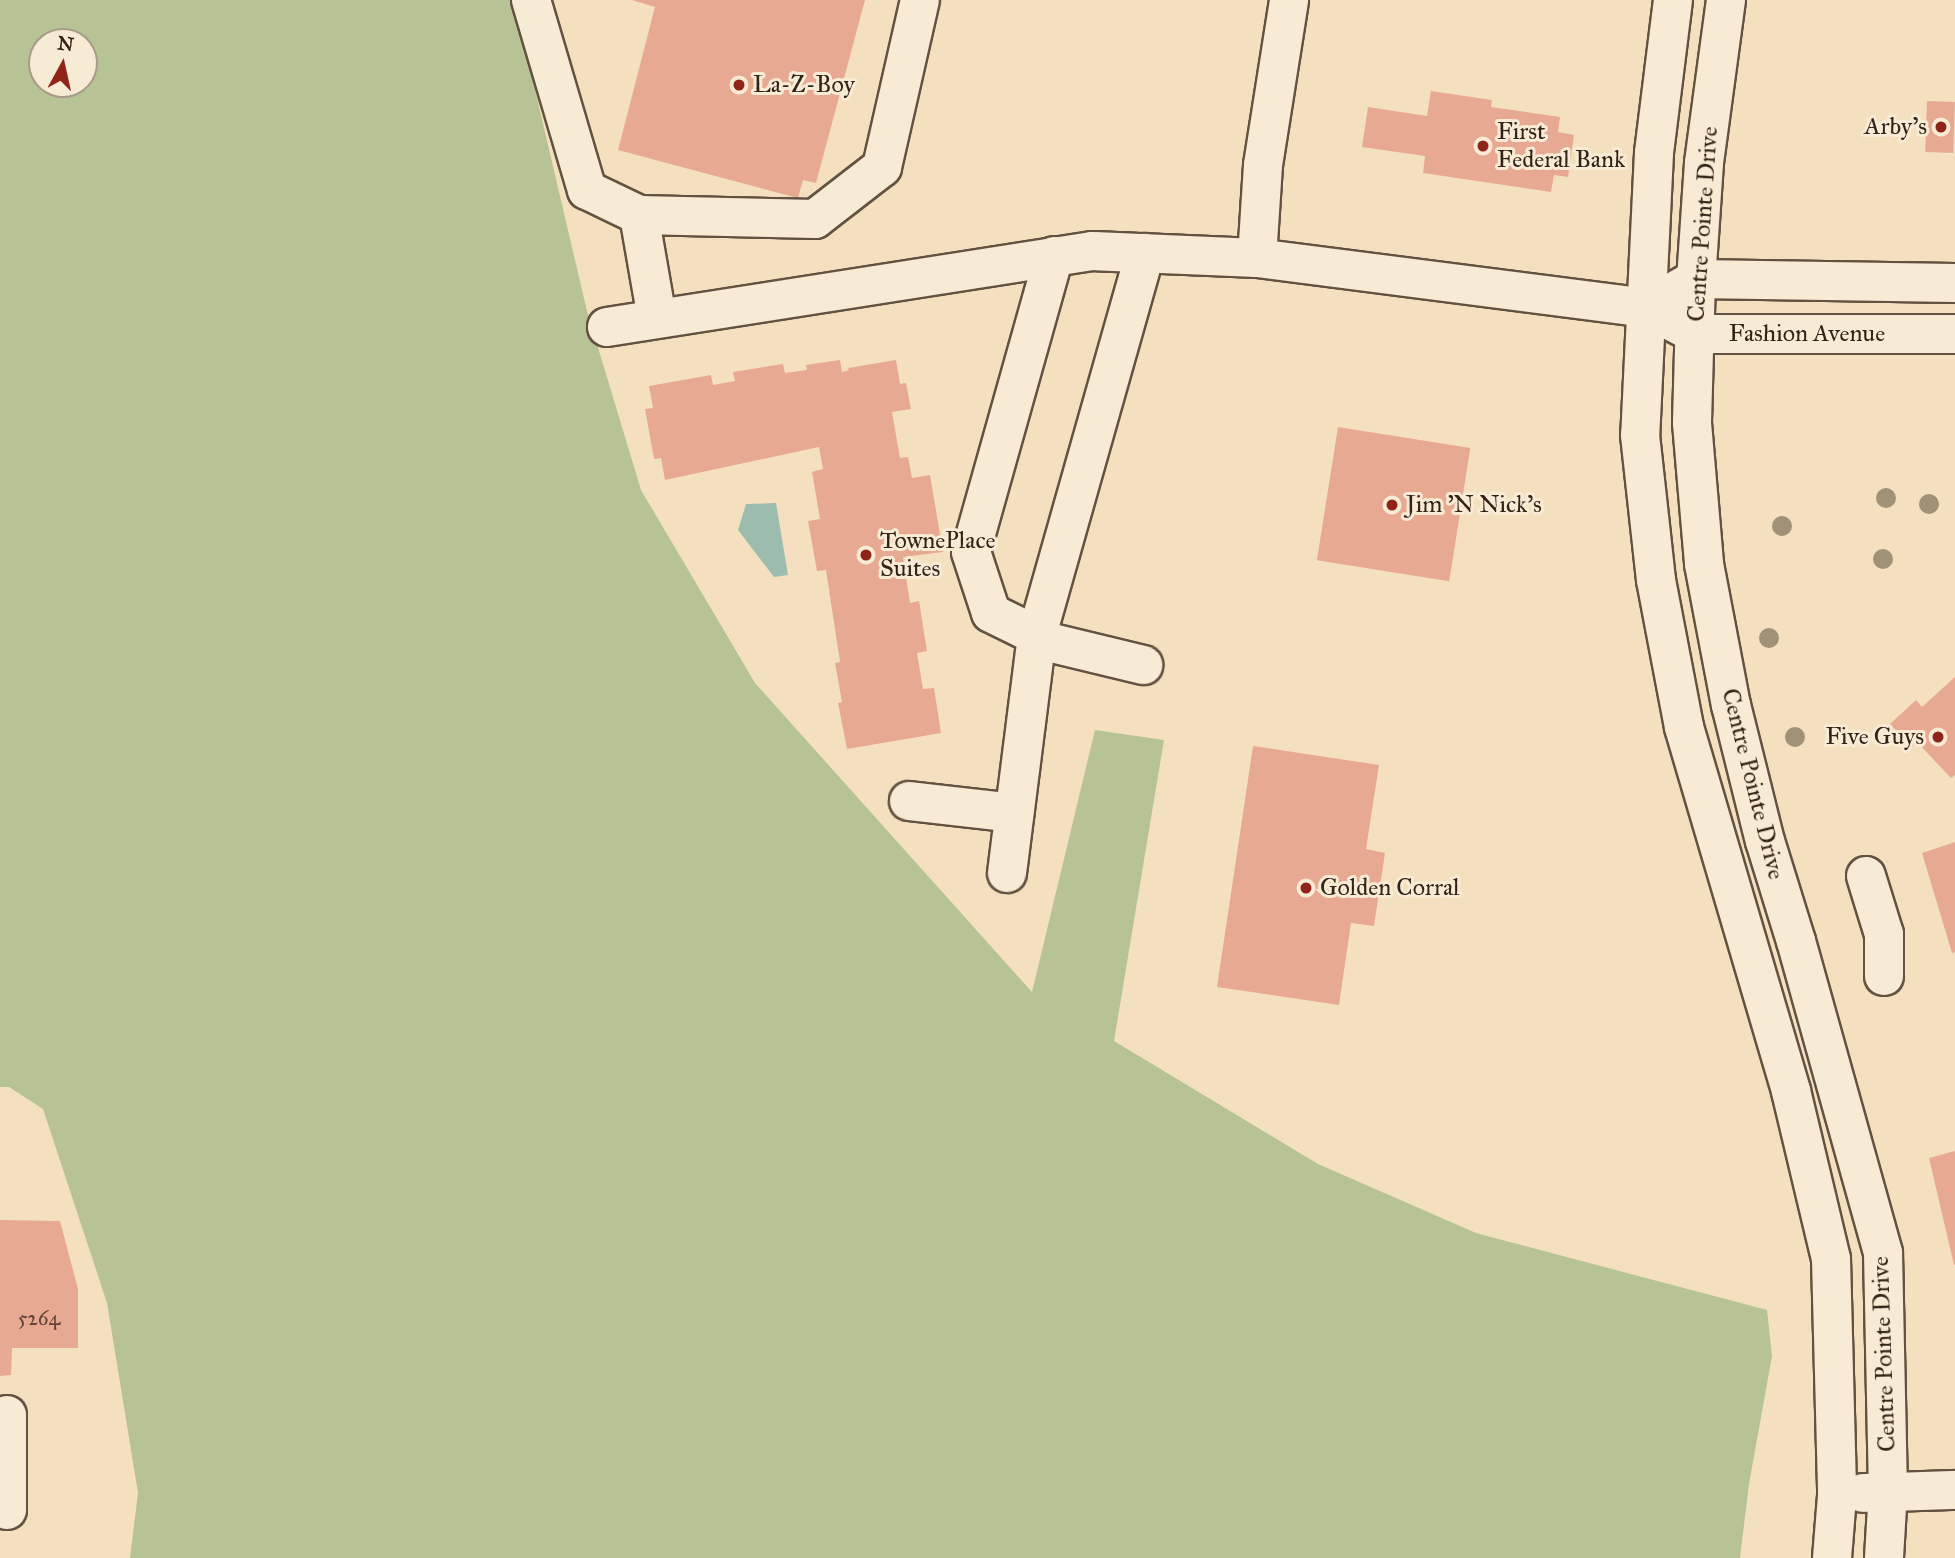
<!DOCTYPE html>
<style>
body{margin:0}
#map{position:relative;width:1955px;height:1558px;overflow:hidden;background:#f4e0be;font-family:"IM FELL Great Primer",serif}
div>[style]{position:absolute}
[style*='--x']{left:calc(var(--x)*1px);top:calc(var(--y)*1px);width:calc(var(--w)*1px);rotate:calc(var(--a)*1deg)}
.green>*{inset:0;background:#b7c395}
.water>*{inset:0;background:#9cbdae}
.building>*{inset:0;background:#e8a993;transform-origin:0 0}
.roads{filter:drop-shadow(2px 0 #635241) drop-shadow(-2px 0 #635241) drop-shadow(0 2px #635241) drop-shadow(0 -2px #635241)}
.minor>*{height:38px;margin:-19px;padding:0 19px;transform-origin:19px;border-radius:19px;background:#f8ebd5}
.trees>*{width:20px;height:20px;margin:-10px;border-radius:50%;background:#a09277}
.dots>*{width:19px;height:19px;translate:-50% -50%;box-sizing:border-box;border:4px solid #f8ebd5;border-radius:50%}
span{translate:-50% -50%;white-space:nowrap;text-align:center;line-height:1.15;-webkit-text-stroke:6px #f8ebd5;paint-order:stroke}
.number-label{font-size:21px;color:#604436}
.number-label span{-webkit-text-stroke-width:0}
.poi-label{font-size:24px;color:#332217}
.left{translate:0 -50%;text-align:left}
.right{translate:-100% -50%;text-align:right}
.street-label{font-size:24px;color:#332217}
.north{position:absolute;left:28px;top:28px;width:70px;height:70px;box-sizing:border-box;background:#f8ebd5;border:2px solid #a99b89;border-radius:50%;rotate:8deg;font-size:19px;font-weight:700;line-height:28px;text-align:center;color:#332217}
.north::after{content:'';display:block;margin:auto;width:24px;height:32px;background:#8f2418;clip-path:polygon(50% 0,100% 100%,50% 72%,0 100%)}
</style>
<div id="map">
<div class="green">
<div style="clip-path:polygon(evenodd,0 0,514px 0,587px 311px,641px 490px,755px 683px,1032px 992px,1095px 730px,1164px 740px,1114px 1041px,1318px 1164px,1476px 1233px,1767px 1310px,1772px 1356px,1749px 1484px,1740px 1558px,130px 1558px,138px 1493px,107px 1303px,43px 1109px,9px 1087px,0 1087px,0 0,42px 42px,84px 42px,84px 84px,42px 84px,42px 42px)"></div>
</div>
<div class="water">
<div style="clip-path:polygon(776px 503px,788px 575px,774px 577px,738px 530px,746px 504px)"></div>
</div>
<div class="building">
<div style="clip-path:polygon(632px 0,865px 0,816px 183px,803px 180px,798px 198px,618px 150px,655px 7px)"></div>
<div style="clip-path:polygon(1431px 91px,1492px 100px,1491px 107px,1560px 117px,1558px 132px,1574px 135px,1568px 177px,1554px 175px,1551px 192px,1423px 173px,1425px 156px,1362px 147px,1368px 107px,1427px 116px)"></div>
<div style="left:1927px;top:101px;width:28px;height:51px;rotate:2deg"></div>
<div style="clip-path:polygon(840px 360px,842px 372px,849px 370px,848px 368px,896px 360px,900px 384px,906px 383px,911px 409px,892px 412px,900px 458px,908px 457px,912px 478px,930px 475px,943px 552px,903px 557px,910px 603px,919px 601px,927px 651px,917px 653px,923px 689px,934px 688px,941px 733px,847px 749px,838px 703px,842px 702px,835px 663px,840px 662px,826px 570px,817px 571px,808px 521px,820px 519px,812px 472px,823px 469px,819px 447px,665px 480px,661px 458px,654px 459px,645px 409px,653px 408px,649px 386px,711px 375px,713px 385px,735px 381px,733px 372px,783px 364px,785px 373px,807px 370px,806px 365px)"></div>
<div style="left:1338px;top:427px;width:134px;height:135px;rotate:9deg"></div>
<div style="clip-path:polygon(1955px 677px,1955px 775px,1951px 778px,1917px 742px,1912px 747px,1890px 724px,1916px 700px,1922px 707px)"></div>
<div style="clip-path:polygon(1253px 746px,1379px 765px,1366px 849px,1385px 853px,1374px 926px,1351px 923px,1339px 1005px,1217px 987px)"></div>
<div style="clip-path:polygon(1955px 842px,1955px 952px,1952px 953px,1922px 853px)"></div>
<div style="clip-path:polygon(1955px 1151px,1955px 1265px,1954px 1265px,1929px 1158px)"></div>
<div style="clip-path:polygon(0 1220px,60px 1221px,78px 1289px,78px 1348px,12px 1348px,11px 1375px,0 1376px)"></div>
</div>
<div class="roads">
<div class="minor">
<div style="--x:531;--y:0;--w:198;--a:73.6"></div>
<div style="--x:587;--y:190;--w:58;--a:25.7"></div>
<div style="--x:639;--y:215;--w:105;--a:80.1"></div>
<div style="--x:1673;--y:0;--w:154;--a:97.1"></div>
<div style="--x:1654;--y:153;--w:282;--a:92.8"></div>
<div style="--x:1640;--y:435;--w:146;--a:83.7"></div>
<div style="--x:1656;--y:580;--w:150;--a:79.2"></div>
<div style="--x:1684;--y:727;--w:379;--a:73.6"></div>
<div style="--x:1791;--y:1091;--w:173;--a:76.6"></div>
<div style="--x:1831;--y:1259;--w:237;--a:88.5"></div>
<div style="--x:1837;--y:1496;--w:62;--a:94.6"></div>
<div style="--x:1726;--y:0;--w:164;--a:97.7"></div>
<div style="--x:1704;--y:163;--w:116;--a:93.9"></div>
<div style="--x:1696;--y:279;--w:144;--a:91.6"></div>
<div style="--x:1692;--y:423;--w:142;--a:85.1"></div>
<div style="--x:1704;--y:564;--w:144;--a:79.2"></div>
<div style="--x:1731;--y:705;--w:140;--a:76"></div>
<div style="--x:1765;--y:841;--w:105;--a:72.8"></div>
<div style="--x:1796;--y:941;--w:324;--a:74.4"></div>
<div style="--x:1883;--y:1253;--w:237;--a:88.8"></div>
<div style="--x:1888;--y:1490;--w:68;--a:93.4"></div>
<div style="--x:639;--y:215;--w:176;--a:1.3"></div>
<div style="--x:815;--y:219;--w:85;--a:-37.8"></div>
<div style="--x:882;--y:167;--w:171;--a:-77.2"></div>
<div style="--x:1054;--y:256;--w:307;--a:105.7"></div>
<div style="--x:971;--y:552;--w:64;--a:71.8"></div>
<div style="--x:991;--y:613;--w:68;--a:26.2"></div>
<div style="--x:1052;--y:643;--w:94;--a:13.6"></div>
<div style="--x:1257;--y:258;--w:93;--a:-86.3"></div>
<div style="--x:1263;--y:165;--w:167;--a:-81"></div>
<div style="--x:1675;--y:291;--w:24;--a:-30"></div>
<div style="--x:1696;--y:279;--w:259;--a:0.9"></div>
<div style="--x:607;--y:327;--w:491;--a:-8.9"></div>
<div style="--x:1092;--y:251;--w:165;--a:2.4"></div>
<div style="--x:1257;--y:258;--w:392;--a:7.3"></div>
<div style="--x:1646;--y:308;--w:56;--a:27.5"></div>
<div style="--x:1696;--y:334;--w:259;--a:0"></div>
<div style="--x:909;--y:801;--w:106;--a:6.5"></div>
<div style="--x:1007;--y:873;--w:240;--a:-82.8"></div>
<div style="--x:1037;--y:635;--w:397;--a:-74.2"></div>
<div style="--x:1866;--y:876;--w:61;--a:72.8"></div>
<div style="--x:1884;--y:934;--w:42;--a:90"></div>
<div style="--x:7;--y:1415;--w:95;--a:90"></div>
<div style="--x:1863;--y:1493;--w:92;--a:-1.9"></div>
</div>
</div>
<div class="trees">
<div style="left:1886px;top:498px"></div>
<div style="left:1929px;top:504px"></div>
<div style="left:1782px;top:526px"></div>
<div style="left:1883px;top:559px"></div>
<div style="left:1769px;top:638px"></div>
<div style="left:1795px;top:737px"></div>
</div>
<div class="dots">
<div style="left:739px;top:85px;background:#8f2418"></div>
<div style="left:1941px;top:127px;background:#8f2418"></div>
<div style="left:1483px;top:146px;background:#8f2418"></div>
<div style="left:1392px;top:505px;background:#8f2418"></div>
<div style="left:866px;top:555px;background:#8f2418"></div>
<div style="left:1938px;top:737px;background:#8f2418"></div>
<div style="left:1306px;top:888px;background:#8f2418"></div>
</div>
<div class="number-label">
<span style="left:39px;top:1318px">5264</span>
</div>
<div class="poi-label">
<span class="left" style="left:753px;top:85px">La-Z-Boy</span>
<span class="right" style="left:1927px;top:127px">Arby's</span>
<span class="left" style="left:1497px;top:146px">First<br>Federal Bank</span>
<span class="left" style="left:1406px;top:505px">Jim 'N Nick's</span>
<span class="left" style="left:880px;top:555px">TownePlace<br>Suites</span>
<span class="right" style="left:1924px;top:737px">Five Guys</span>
<span class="left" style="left:1320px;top:888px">Golden Corral</span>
</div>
<div class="street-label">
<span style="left:1703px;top:224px;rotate:-86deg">Centre Pointe Drive</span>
<span style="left:1807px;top:334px">Fashion Avenue</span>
<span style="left:1753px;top:784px;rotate:76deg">Centre Pointe Drive</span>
<span style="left:1884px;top:1354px;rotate:-92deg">Centre Pointe Drive</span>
</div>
<div class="north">N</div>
</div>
